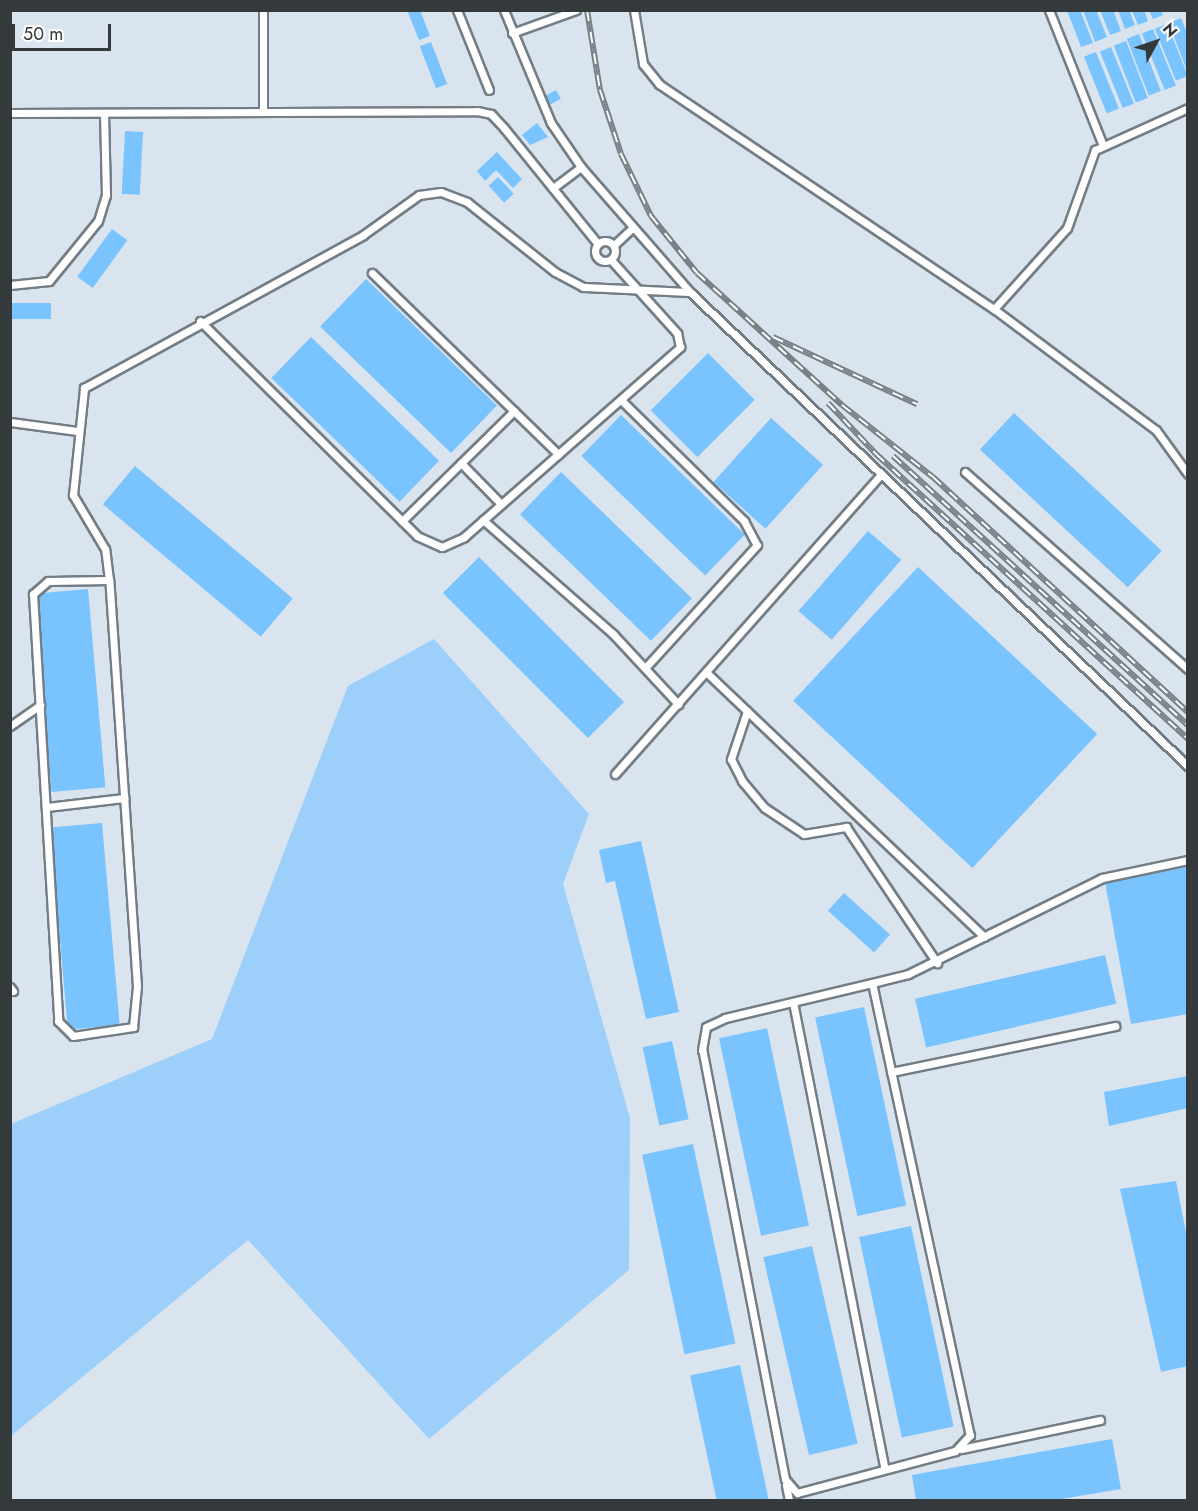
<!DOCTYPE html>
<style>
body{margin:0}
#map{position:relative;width:1198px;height:1511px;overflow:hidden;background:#d9e4ee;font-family:Jost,sans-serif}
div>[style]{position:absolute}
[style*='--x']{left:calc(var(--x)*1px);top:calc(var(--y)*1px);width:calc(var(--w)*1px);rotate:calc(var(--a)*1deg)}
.green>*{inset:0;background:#9ccff9}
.building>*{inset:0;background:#79c3ff;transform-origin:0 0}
.roads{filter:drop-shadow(2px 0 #737d85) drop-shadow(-2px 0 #737d85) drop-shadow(0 2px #737d85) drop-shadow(0 -2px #737d85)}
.service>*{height:7px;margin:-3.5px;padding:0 3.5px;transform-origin:3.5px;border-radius:3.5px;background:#fff}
.service>.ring{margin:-3.5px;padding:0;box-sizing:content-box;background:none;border:7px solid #fff;border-radius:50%}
.rail>*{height:6px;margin-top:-3px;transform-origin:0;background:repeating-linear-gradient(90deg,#fff 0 11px,#798187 0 22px);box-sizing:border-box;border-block:2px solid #798187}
span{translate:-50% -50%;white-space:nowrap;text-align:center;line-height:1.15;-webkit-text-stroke:4.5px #fff;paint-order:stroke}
.frame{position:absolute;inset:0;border:12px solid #34393c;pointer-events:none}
.north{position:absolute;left:1126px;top:12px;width:60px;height:60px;-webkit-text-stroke:4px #fff;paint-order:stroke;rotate:50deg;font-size:16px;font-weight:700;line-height:24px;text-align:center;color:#34393c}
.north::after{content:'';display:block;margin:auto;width:21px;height:27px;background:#34393c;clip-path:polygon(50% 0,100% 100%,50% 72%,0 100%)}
.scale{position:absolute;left:12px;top:24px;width:99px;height:27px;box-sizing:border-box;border:3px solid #34393c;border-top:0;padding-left:8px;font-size:18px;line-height:21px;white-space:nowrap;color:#34393c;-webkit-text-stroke:4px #fff;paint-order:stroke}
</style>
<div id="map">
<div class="green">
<div style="clip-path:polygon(434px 639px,589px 814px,563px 884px,630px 1118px,629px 1270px,429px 1439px,248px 1240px,11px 1436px,11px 1124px,212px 1039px,348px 686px)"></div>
</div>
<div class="building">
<div style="clip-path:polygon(407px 10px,420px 10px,430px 36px,419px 40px)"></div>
<div style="clip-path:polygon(1067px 10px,1080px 10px,1093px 43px,1081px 47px)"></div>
<div style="clip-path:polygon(1083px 10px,1096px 10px,1107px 37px,1095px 42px)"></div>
<div style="clip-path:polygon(1100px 10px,1113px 10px,1121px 31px,1110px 35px)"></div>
<div style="clip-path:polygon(1118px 10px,1129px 10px,1135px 25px,1125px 29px)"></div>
<div style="clip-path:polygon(1132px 10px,1144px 10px,1148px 21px,1138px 25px)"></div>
<div style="clip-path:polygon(1149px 10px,1161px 10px,1163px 15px,1153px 19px)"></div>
<div style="clip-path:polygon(1181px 18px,1188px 35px,1187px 71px,1169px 23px)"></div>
<div style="left:1167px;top:24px;width:56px;height:13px;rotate:68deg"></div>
<div style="left:1153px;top:29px;width:61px;height:12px;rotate:68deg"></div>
<div style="left:1139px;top:34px;width:61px;height:13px;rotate:69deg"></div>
<div style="left:1126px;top:41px;width:61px;height:13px;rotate:69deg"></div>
<div style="left:431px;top:42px;width:45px;height:12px;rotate:69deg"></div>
<div style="left:1111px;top:47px;width:61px;height:12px;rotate:68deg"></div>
<div style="left:1096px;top:52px;width:61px;height:13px;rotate:68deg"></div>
<div style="left:556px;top:90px;width:10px;height:14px;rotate:61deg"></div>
<div style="clip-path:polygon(537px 123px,548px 137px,530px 145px,522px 135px)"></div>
<div style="left:125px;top:131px;width:18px;height:63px;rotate:3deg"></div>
<div style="clip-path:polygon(497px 152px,522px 179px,513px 188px,496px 170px,485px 181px,477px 171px)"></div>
<div style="left:498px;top:177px;width:23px;height:13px;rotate:47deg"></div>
<div style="left:112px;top:229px;width:19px;height:59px;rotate:36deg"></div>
<div style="left:366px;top:279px;width:182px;height:66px;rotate:44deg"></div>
<div style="left:51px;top:303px;width:16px;height:41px;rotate:90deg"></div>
<div style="left:311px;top:337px;width:178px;height:57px;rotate:44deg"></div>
<div style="left:708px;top:353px;width:66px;height:81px;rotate:45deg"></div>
<div style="left:1014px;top:413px;width:202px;height:50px;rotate:43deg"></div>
<div style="left:621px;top:415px;width:172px;height:57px;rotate:44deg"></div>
<div style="left:771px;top:418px;width:70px;height:86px;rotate:42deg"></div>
<div style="left:135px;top:466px;width:206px;height:50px;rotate:40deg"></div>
<div style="left:561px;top:472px;width:182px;height:59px;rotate:44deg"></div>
<div style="left:868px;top:531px;width:44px;height:106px;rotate:41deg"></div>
<div style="left:479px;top:557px;width:205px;height:51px;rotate:45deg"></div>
<div style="left:918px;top:567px;width:245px;height:183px;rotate:43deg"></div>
<div style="left:88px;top:589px;width:199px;height:54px;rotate:85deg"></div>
<div style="left:102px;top:823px;width:203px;height:52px;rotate:85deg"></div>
<div style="clip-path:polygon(641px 841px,679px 1012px,646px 1019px,615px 881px,606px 883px,599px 850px)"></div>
<div style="clip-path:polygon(1188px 867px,1188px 1014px,1131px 1024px,1105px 882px)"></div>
<div style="left:844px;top:893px;width:62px;height:24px;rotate:42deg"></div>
<div style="left:1105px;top:955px;width:50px;height:195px;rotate:77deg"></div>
<div style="left:864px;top:1007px;width:203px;height:50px;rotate:78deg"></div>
<div style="left:767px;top:1028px;width:202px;height:49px;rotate:78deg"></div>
<div style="left:672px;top:1041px;width:80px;height:30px;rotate:78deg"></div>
<div style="clip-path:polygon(1188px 1076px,1188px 1108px,1109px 1126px,1104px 1092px)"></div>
<div style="left:693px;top:1144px;width:204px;height:52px;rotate:78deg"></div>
<div style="clip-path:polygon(1176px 1181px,1188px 1243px,1188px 1366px,1161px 1372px,1120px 1189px)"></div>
<div style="left:911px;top:1226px;width:205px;height:53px;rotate:78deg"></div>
<div style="left:812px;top:1246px;width:203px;height:50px;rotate:77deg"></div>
<div style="left:740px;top:1365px;width:138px;height:51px;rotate:78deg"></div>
<div style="clip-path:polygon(1112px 1439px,1121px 1489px,1056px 1500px,916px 1500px,912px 1475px)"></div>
</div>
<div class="roads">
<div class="service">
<div style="--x:457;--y:10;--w:86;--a:68.2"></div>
<div style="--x:504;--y:10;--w:122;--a:67.4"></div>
<div style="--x:551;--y:123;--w:53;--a:55.7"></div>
<div style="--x:581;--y:167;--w:166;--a:48.9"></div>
<div style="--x:690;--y:292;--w:688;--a:43.59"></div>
<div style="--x:634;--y:10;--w:55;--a:80.5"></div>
<div style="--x:643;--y:64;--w:26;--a:51"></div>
<div style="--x:659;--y:84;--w:404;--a:33.9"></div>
<div style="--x:994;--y:309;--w:202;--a:36.8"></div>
<div style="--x:1156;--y:430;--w:54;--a:54"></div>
<div style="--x:1049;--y:10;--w:146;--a:68.3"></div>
<div style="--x:512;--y:33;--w:68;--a:-19.8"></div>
<div style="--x:263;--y:112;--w:102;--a:-90"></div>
<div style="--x:10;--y:113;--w:467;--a:-0.2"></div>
<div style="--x:477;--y:111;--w:14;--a:12"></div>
<div style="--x:491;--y:114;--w:19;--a:47"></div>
<div style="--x:504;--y:128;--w:149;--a:51"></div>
<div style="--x:553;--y:188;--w:35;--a:-37"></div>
<div class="ring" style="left:595px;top:241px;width:13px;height:13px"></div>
<div style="--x:614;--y:245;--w:26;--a:-43"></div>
<div style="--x:372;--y:273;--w:260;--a:44.2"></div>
<div style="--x:10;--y:285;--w:39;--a:-6"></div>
<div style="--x:49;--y:281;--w:77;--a:-50.8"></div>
<div style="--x:98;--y:221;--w:27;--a:-73"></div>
<div style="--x:106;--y:195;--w:80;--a:-91.4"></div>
<div style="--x:994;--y:309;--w:109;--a:-48"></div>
<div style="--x:1067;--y:228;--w:83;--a:-70.3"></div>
<div style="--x:1095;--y:150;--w:102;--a:-24.3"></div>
<div style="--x:200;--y:321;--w:305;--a:44.7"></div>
<div style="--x:417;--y:536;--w:27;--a:24"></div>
<div style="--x:442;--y:547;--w:24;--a:-24"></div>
<div style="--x:464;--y:537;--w:288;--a:-41.3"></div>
<div style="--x:680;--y:347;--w:14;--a:-102"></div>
<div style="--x:677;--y:333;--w:98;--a:-132.1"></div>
<div style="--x:621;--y:400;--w:173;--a:44.5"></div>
<div style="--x:744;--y:521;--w:27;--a:62"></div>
<div style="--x:757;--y:545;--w:165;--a:132.3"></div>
<div style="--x:10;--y:422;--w:68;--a:7.7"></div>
<div style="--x:461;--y:463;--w:57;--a:45.7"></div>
<div style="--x:965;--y:472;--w:298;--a:41.5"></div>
<div style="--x:483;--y:520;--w:173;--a:41.2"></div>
<div style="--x:613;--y:634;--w:96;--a:47.1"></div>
<div style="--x:402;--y:521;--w:157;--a:-44.5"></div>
<div style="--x:109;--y:580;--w:61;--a:179.1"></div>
<div style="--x:48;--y:581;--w:20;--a:139"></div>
<div style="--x:33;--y:594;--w:428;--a:86.6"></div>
<div style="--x:58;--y:1021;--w:21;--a:45"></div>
<div style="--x:73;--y:1036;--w:61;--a:-8.5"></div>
<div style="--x:133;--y:1027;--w:41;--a:-84.4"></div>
<div style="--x:137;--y:986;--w:407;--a:-93.9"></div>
<div style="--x:109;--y:580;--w:31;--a:-97"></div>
<div style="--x:105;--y:549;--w:63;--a:-120.7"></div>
<div style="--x:73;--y:495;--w:108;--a:-84.1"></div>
<div style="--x:84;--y:388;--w:318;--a:-28.7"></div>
<div style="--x:363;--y:235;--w:69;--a:-35.5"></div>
<div style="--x:419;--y:195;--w:22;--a:-8"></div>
<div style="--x:441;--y:192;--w:28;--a:21"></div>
<div style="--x:467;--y:202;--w:112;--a:38.5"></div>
<div style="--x:555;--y:272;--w:32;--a:28"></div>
<div style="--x:583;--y:287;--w:107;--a:2.7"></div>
<div style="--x:706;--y:672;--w:384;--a:43.6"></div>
<div style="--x:747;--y:711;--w:51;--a:108.4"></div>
<div style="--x:731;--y:759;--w:25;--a:63"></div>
<div style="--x:742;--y:781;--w:35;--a:50"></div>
<div style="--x:765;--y:808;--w:47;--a:33.7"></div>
<div style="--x:804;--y:834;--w:43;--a:-9.5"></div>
<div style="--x:846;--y:827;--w:164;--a:56.2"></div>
<div style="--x:10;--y:726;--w:37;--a:-35"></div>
<div style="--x:615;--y:774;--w:400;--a:-48.4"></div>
<div style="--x:46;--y:807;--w:79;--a:-6.6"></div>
<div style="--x:872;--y:983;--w:463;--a:77.8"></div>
<div style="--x:970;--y:1435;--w:22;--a:133"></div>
<div style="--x:955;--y:1451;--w:163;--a:165.1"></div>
<div style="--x:797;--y:1493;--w:18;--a:-131"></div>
<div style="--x:785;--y:1479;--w:437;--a:-100.9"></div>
<div style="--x:702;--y:1050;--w:23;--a:-80"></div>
<div style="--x:706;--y:1027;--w:21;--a:-25"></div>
<div style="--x:725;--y:1018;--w:151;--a:-13.4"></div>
<div style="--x:872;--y:983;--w:37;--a:-14"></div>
<div style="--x:908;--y:974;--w:216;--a:-26.3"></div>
<div style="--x:1102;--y:878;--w:88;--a:-11.8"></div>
<div style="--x:10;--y:987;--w:5;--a:53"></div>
<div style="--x:793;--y:1002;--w:476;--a:78.9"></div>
<div style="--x:891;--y:1072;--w:229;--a:-11.6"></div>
<div style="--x:961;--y:1449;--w:142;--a:-11.8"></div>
<div style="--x:786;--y:1485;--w:15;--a:79"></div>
</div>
</div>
<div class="rail">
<div style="--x:587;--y:10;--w:81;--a:80.8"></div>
<div style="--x:600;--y:90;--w:67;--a:71.8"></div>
<div style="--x:621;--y:154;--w:69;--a:64.2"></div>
<div style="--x:651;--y:216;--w:73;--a:51.1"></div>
<div style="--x:697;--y:273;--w:196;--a:42.3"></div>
<div style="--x:842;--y:405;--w:116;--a:38.4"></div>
<div style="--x:933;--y:477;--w:347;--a:42.7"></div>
<div style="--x:773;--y:337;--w:159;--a:25"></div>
<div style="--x:828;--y:403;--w:70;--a:46.7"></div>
<div style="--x:876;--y:454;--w:423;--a:42.4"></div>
<div style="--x:893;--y:456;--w:399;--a:42.4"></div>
</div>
<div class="frame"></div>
<div class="north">N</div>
<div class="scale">50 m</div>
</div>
